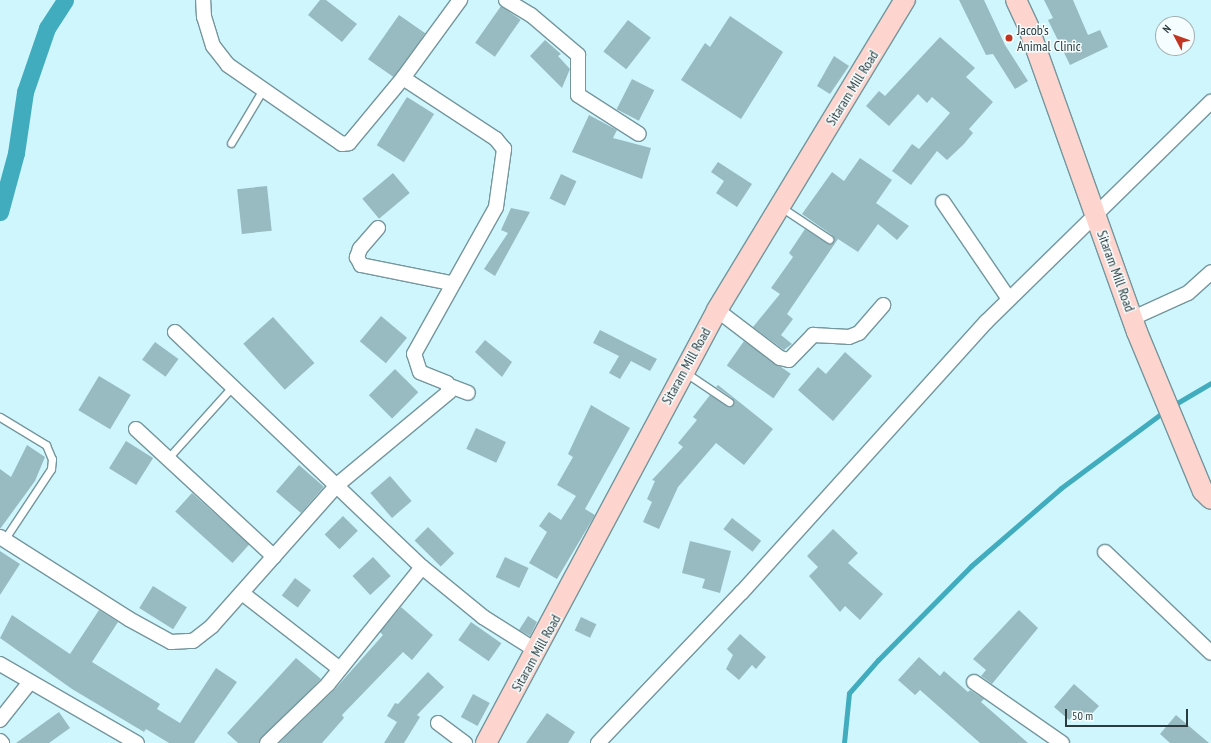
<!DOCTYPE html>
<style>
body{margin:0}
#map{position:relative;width:1211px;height:743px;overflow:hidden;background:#d0f6fd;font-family:"PT Sans Narrow",sans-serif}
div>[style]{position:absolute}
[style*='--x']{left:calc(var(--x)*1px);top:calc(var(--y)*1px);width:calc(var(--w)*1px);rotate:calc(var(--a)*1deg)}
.stream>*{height:5px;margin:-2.5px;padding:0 2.5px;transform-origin:2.5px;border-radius:2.5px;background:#42acbf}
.canal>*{height:17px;margin:-8.5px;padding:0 8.5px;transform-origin:8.5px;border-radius:8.5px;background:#42acbf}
.building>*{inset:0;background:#98bbc2;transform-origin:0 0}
.roads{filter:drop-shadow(1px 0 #74969d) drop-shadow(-1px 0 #74969d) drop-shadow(0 1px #74969d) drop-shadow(0 -1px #74969d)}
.lane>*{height:7px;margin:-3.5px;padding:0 3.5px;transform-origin:3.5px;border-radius:3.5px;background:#fff}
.street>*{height:14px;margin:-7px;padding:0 7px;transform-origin:7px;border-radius:7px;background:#fff}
.secondary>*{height:20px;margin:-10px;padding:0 10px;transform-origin:10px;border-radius:10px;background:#fdd5ce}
.dots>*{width:11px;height:11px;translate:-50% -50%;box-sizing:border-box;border:2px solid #f5fdfe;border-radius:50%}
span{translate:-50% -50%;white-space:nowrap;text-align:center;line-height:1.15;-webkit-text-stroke:3px #f5fdfe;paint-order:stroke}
.poi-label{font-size:14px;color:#2b3a3d}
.left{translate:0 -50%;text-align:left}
.street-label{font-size:14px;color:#2b3a3d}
.north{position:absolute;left:1155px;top:16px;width:40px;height:40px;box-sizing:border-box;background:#f5fdfe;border:1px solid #a4afb1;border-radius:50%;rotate:311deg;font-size:11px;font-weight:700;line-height:16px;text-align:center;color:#2b3a3d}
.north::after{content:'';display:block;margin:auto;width:14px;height:18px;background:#c13521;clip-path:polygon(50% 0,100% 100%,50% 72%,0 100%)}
.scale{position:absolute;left:1065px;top:709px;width:123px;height:18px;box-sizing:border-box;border:2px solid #2b3a3d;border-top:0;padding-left:5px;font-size:12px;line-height:14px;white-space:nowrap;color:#2b3a3d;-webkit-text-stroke:3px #f5fdfe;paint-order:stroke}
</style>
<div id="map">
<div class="stream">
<div style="--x:1172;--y:406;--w:45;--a:-30.5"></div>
<div style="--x:844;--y:743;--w:50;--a:-84.3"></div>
<div style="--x:849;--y:693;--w:44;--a:-48.7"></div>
<div style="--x:878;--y:660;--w:132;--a:-45.3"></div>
<div style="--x:971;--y:566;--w:119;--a:-40.9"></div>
<div style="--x:1061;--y:488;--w:131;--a:-36.6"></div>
</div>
<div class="canal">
<div style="--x:0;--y:212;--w:61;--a:-74.8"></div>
<div style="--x:16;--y:153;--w:62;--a:-81.6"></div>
<div style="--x:25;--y:92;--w:68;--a:-71"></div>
<div style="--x:47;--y:28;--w:33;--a:-57"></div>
</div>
<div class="building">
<div style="clip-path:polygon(320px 0,326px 0,357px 24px,342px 42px,308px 15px)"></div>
<div style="clip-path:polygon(959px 0,984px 0,1005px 45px,1028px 81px,1015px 89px,993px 54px,986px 55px)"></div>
<div style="clip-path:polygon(1044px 0,1073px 0,1088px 35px,1100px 30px,1108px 47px,1070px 65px,1048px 20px,1053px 18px)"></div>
<div style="left:501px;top:6px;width:24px;height:45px;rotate:35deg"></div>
<div style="left:399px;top:15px;width:32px;height:54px;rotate:35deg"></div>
<div style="clip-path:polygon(730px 16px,783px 52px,741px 119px,681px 80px,705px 43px,710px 47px)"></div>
<div style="left:628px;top:20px;width:29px;height:40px;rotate:38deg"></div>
<div style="clip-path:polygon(940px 37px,975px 68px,966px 77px,993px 102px,969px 129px,973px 133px,964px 144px,947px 160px,937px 151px,911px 185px,892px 171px,912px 144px,919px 149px,950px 113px,932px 97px,927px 103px,918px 94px,889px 126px,866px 106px,879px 91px,885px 96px)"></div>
<div style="clip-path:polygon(545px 40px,561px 54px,558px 56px,570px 69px,562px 88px,530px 56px)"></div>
<div style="clip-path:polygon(834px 56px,849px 66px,830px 94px,817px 86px)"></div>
<div style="left:632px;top:79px;width:25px;height:34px;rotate:27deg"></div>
<div style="left:407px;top:97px;width:32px;height:57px;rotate:32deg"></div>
<div style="clip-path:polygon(589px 115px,617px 130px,613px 138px,651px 148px,642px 179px,572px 152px)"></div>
<div style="clip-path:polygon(860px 158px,892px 180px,876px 203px,909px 226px,897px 240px,878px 224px,858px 252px,838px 239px,787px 314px,793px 319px,781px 335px,792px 344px,784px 350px,753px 327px,780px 294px,771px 288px,793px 257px,789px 253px,805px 229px,827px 243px,833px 241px,832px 235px,802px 214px,832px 172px,844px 181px)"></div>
<div style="clip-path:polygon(718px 162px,752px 184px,737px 207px,716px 193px,724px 181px,711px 172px)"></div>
<div style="left:393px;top:173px;width:26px;height:40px;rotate:50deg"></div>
<div style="left:561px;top:174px;width:17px;height:27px;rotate:25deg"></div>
<div style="left:267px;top:186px;width:45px;height:30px;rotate:84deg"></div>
<div style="clip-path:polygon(511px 208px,530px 212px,495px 276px,484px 269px,508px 233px,501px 230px)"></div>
<div style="left:381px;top:316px;width:34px;height:33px;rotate:40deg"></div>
<div style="left:273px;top:317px;width:62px;height:40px;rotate:48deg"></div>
<div style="clip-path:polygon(600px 330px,657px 359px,650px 371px,631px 361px,620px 379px,609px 373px,619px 356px,593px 343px)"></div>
<div style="clip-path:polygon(485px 340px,512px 362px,502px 377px,475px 352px)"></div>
<div style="left:744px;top:341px;width:57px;height:30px;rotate:35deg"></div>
<div style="left:155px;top:342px;width:29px;height:22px;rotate:36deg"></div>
<div style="clip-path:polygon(845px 352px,872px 376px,833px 421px,798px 390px,818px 367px,826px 374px)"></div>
<div style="left:395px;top:369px;width:33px;height:37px;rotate:45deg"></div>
<div style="left:99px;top:376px;width:37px;height:40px;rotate:31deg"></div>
<div style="clip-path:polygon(718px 385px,773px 429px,744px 465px,716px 443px,678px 487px,659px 529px,643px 522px,652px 502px,647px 499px,655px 481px,652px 480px,683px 447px,678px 443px,697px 420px,693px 417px,710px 395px,727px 406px,733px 404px,732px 398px,716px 387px)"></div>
<div style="clip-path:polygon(591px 405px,630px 428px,585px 509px,595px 515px,557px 579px,529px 563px,547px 532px,539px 526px,549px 512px,561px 520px,576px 496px,557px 485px,573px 457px,568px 454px)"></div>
<div style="left:476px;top:428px;width:33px;height:23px;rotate:25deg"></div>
<div style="left:126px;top:441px;width:32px;height:32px;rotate:32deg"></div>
<div style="clip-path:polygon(27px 445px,45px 457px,35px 481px,0 529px,0 469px,11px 477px)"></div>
<div style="left:299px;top:465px;width:33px;height:35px;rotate:41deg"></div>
<div style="left:390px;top:476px;width:33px;height:26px;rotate:49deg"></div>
<div style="left:192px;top:493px;width:77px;height:25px;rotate:42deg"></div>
<div style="left:343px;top:516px;width:21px;height:26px;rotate:45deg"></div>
<div style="left:732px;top:518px;width:37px;height:14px;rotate:38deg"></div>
<div style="left:428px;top:527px;width:37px;height:19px;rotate:45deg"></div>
<div style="clip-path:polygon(833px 529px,858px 553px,848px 563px,883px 594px,860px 620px,845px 606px,840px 612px,809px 576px,818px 567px,807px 556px)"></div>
<div style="clip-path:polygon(690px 541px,731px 551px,720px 593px,702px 588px,705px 579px,682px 573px)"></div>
<div style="clip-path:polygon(0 551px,20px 564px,0 595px)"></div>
<div style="left:373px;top:557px;width:26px;height:28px;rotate:47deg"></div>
<div style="left:505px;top:557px;width:26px;height:22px;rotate:25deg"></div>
<div style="left:295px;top:578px;width:20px;height:22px;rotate:37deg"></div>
<div style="left:153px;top:586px;width:40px;height:26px;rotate:32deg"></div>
<div style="clip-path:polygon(401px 607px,433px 635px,412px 660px,403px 652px,342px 715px,344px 718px,322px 743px,279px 743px,335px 689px,383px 635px,380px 632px)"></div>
<div style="clip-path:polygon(99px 610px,118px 622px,92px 662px,160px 704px,157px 709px,180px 723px,216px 668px,237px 682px,194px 743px,169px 743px,146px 729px,144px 732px,72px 689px,0 638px,12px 615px,70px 654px)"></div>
<div style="clip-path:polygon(1019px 610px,1038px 628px,992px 684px,981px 676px,986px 670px,973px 659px)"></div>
<div style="clip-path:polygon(528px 616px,537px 622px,530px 636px,519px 630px)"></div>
<div style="left:581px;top:617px;width:17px;height:15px;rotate:25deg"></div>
<div style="left:471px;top:622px;width:37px;height:22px;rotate:35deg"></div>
<div style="clip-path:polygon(740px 634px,766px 657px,756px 669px,752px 665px,739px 680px,726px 669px,733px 655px,727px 649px)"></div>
<div style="clip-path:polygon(919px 657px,940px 676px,944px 671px,968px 692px,970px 690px,984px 699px,981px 702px,1028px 743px,980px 743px,920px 690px,915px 695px,898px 680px)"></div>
<div style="clip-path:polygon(296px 658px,321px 679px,259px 743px,238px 743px,227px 733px)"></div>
<div style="clip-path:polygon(428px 672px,444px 687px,417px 715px,420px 717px,404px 743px,384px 743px,397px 722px,387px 716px,395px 703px,398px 704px)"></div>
<div style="clip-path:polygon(1074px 684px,1099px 706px,1086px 720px,1077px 712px,1069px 720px,1054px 707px)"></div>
<div style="left:473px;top:694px;width:19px;height:26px;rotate:28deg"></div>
<div style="clip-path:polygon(59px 712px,70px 728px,49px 743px,16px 743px)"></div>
<div style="clip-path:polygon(547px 713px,575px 732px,568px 743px,526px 743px)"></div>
<div style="clip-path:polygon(1176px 715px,1209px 743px,1170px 743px,1160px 734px)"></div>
</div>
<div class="roads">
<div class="lane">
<div style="--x:231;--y:143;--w:61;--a:-59.2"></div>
<div style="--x:781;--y:207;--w:58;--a:33.7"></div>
<div style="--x:686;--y:373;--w:52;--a:34"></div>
<div style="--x:0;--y:417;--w:54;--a:31.3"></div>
<div style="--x:46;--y:445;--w:15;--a:67"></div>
<div style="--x:52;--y:459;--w:10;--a:96"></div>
<div style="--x:51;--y:469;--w:85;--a:123.5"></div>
<div style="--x:169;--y:457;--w:96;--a:-48"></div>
</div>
<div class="street">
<div style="--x:506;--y:0;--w:29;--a:31"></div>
<div style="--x:531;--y:15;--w:62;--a:40.4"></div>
<div style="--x:578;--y:55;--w:40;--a:90"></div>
<div style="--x:578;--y:95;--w:72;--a:32.6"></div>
<div style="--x:403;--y:78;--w:97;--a:-53.8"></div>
<div style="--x:943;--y:202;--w:117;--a:55.8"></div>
<div style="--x:378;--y:228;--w:28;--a:131"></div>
<div style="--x:360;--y:249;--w:9;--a:111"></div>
<div style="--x:357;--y:257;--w:9;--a:63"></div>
<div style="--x:361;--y:265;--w:92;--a:11.3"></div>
<div style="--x:717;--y:310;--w:79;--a:37.3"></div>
<div style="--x:780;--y:358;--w:9;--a:13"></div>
<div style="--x:789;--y:360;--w:35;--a:-46"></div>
<div style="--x:813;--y:335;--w:36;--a:3"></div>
<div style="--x:849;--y:337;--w:11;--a:-22"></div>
<div style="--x:859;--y:333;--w:37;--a:-49"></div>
<div style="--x:1133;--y:318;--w:60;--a:-24.4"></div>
<div style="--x:1188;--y:293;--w:31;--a:-42"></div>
<div style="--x:175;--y:332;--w:341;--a:43.6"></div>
<div style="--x:422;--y:567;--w:79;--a:39.3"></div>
<div style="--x:483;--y:617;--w:64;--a:32.2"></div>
<div style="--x:450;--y:386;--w:19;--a:21"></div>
<div style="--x:136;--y:429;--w:188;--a:42.8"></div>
<div style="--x:0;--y:537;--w:153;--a:32.4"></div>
<div style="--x:129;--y:619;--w:48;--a:28.7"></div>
<div style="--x:171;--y:642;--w:22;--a:-3"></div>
<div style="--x:193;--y:641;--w:24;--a:-38"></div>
<div style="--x:212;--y:626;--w:188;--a:-48.4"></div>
<div style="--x:337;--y:485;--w:146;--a:-39.7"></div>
<div style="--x:449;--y:392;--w:9;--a:-103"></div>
<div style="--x:447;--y:383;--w:29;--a:-158"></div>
<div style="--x:420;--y:372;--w:19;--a:-108"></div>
<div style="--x:414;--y:354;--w:168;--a:-60.8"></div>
<div style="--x:496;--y:207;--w:59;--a:-82.1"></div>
<div style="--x:504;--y:149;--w:13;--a:-129"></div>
<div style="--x:496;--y:139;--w:111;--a:-146.7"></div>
<div style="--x:403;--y:78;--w:85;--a:129.7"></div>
<div style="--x:349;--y:143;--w:7;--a:172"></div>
<div style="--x:342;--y:144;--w:139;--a:-145.3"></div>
<div style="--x:228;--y:65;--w:24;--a:-128"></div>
<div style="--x:213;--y:46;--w:30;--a:-107"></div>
<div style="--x:204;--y:17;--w:17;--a:-93"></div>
<div style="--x:1105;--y:552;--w:146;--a:43.6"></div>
<div style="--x:242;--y:593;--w:124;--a:37.8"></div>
<div style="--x:0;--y:664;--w:158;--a:30"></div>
<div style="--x:974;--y:682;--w:107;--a:34.7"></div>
<div style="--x:0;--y:720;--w:48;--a:-51.7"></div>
<div style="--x:438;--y:723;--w:34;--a:37"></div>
<div style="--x:0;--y:741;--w:3;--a:45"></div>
<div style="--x:267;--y:743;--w:85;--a:-44"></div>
<div style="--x:328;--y:684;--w:150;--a:-51.2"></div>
<div style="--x:598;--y:743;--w:209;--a:-46.4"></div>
<div style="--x:742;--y:592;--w:364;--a:-47.9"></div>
<div style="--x:986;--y:322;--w:315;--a:-44.4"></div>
</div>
<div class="secondary">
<div style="--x:1016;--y:0;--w:29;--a:65"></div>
<div style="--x:1028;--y:26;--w:325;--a:70.4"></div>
<div style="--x:1137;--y:332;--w:172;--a:67.5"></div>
<div style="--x:1203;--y:491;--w:11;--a:45"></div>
<div style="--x:486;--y:743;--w:491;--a:-61.9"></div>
<div style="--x:717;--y:310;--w:363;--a:-58.8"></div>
</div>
</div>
<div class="dots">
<div style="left:1009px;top:38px;background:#c13521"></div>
</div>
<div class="poi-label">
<span class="left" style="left:1017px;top:38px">Jacob's<br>Animal Clinic</span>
</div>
<div class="street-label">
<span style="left:852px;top:88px;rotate:-58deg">Sitaram Mill Road</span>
<span style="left:1116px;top:271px;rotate:70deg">Sitaram Mill Road</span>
<span style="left:686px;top:366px;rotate:-61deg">Sitaram Mill Road</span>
<span style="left:536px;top:653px;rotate:-61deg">Sitaram Mill Road</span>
</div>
<div class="north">N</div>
<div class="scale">50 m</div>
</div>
